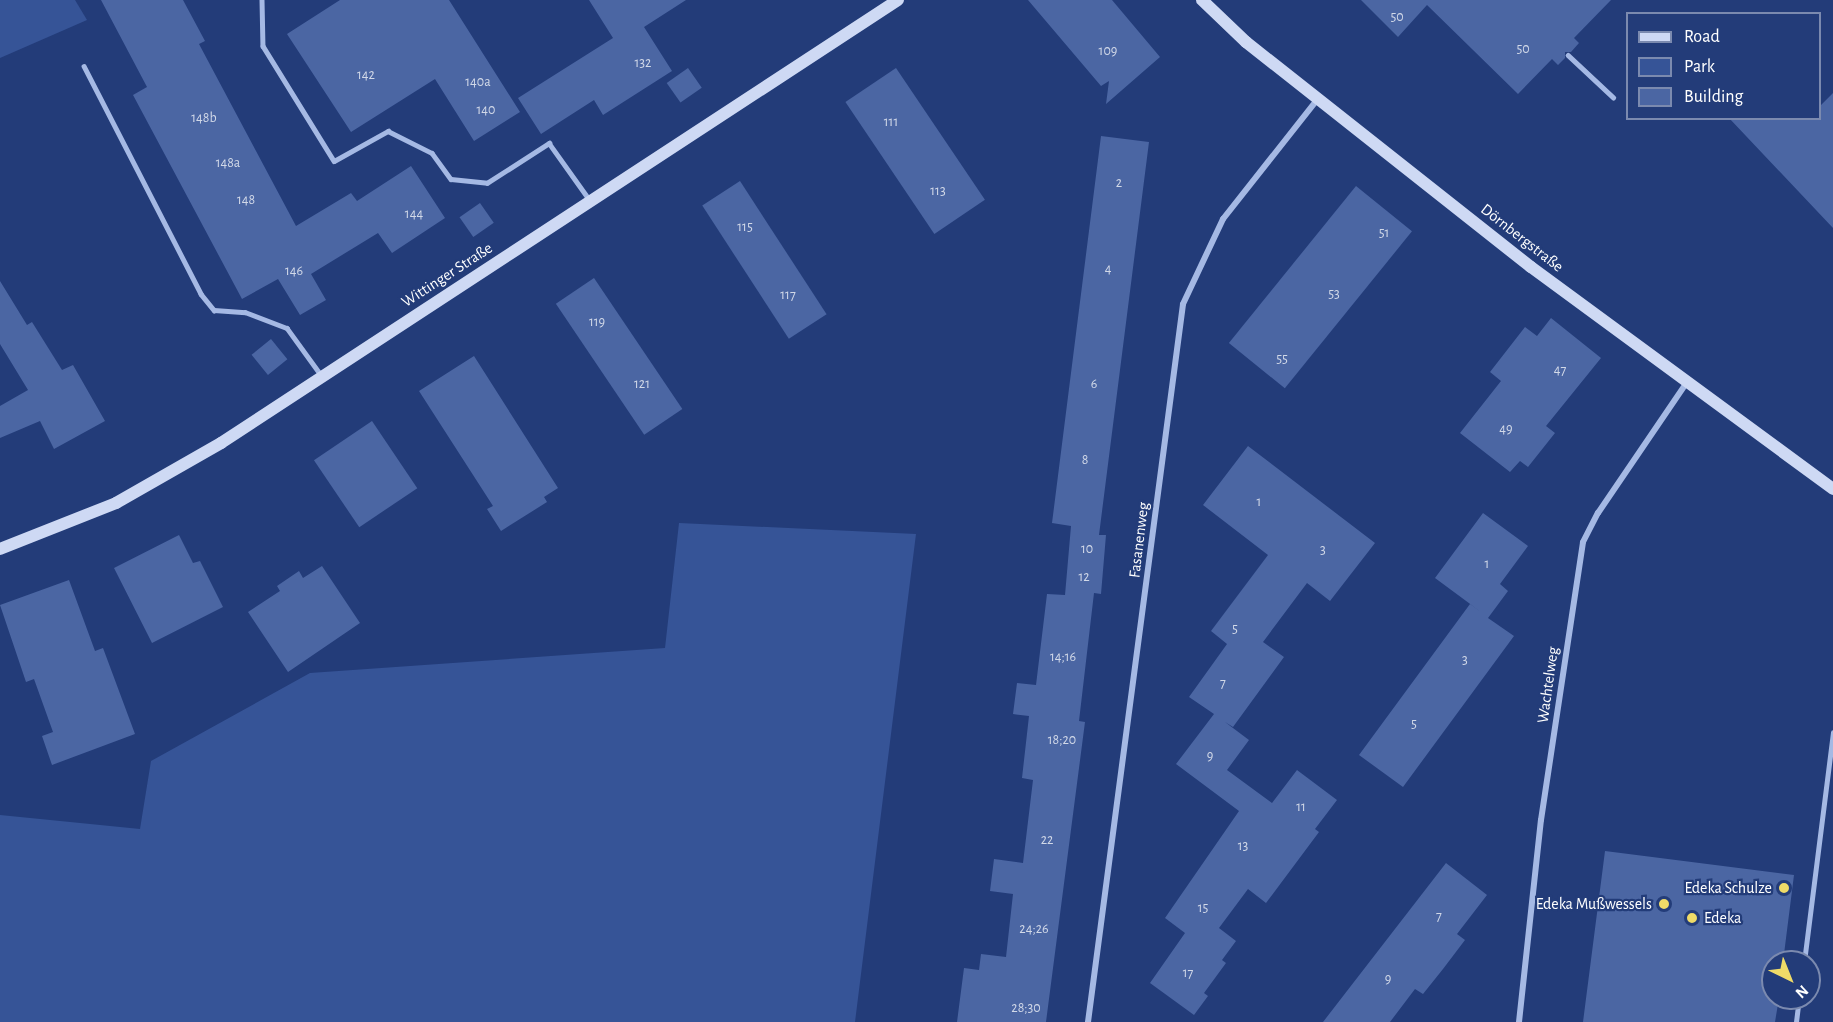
<!DOCTYPE html>
<meta charset="utf-8">
<style>
body{margin:0}
#map{position:relative;width:1833px;height:1022px;overflow:hidden;background:#233c79;font-family:"Alegreya Sans",sans-serif}
div>[style]{position:absolute}
[style*='--x']{left:calc(var(--x)*1px);top:calc(var(--y)*1px);width:calc(var(--w)*1px);rotate:calc(var(--a)*1deg)}
.green>*{inset:0;background:#365497}
.building>*{inset:0;background:#4b66a3;transform-origin:0 0}
.service>*{height:4.5px;margin:-2.25px;padding:0 2.25px;transform-origin:2.25px;border-radius:2.25px;background:#a5b9e4}
.minor>*{height:6px;margin:-3px;padding:0 3px;transform-origin:3px;border-radius:3px;background:#a5b9e4}
.secondary>*{height:12px;margin:-6px;padding:0 6px;transform-origin:6px;border-radius:6px;background:#ced9f4}
.dots>*{width:16px;height:16px;translate:-50% -50%;box-sizing:border-box;border:3px solid #233c79;border-radius:50%}
span{translate:-50% -50%;white-space:nowrap;text-align:center;line-height:1.15;-webkit-text-stroke:4.5px #233c79;paint-order:stroke}
.number-label{font-size:14px;color:#d2d9e8}
.number-label span{-webkit-text-stroke-width:0}
.street-label{font-size:16px;color:#fff}
.poi-label{font-size:16px;color:#fff}
.right{translate:-100% -50%;text-align:right}
.left{translate:0 -50%;text-align:left}
.legend{position:absolute;left:1626px;top:12px;width:195px;height:108px;box-sizing:border-box;background:#233c79;border:2px solid #7b8aaf;margin:0;padding:8px 10px;list-style:none;font-size:18px;color:#fff}
.legend li{display:flex;align-items:center;gap:12px;height:30px}
.legend b{width:30px;border:2px solid #7b8aaf}
.north{position:absolute;left:1761px;top:950px;width:60px;height:60px;box-sizing:border-box;background:#233c79;border:2px solid #7b8aaf;border-radius:50%;rotate:137deg;font-size:16px;font-weight:700;line-height:24px;text-align:center;color:#fff}
.north::after{content:'';display:block;margin:auto;width:21px;height:27px;background:#efdb68;clip-path:polygon(50% 0,100% 100%,50% 72%,0 100%)}
</style>
<div id="map">
<div class="green">
<div style="clip-path:polygon(0 0,75px 0,87px 20px,0 58px)"></div>
<div style="clip-path:polygon(679px 523px,916px 534px,855px 1022px,0 1022px,0 815px,140px 829px,151px 761px,310px 673px,665px 648px)"></div>
</div>
<div class="building">
<div style="clip-path:polygon(101px 0,183px 0,205px 41px,199px 44px,296px 226px,351px 193px,357px 201px,411px 166px,445px 218px,392px 253px,378px 233px,311px 274px,326px 300px,300px 315px,278px 279px,242px 299px,133px 95px,147px 87px)"></div>
<div style="clip-path:polygon(340px 0,449px 0,520px 112px,474px 141px,435px 79px,351px 132px,287px 34px)"></div>
<div style="clip-path:polygon(589px 0,686px 0,644px 27px,672px 71px,603px 115px,594px 100px,541px 134px,518px 98px,613px 38px)"></div>
<div style="clip-path:polygon(1028px 0,1112px 0,1160px 57px,1106px 104px,1109px 81px,1101px 86px)"></div>
<div style="clip-path:polygon(1361px 0,1611px 0,1574px 38px,1579px 43px,1571px 52px,1565px 52px,1565px 58px,1558px 65px,1552px 59px,1518px 94px,1427px 5px,1398px 37px)"></div>
<div style="left:688px;top:68px;width:24px;height:26px;rotate:55deg"></div>
<div style="left:896px;top:68px;width:159px;height:61px;rotate:56deg"></div>
<div style="clip-path:polygon(1833px 93px,1833px 228px,1729px 118px,1820px 118px,1820px 106px)"></div>
<div style="clip-path:polygon(1101px 136px,1149px 142px,1099px 535px,1106px 535px,1101px 594px,1094px 593px,1079px 721px,1085px 722px,1046px 1022px,957px 1022px,964px 968px,979px 970px,981px 954px,1006px 957px,1013px 894px,990px 891px,994px 859px,1023px 863px,1033px 780px,1022px 778px,1029px 716px,1013px 714px,1017px 683px,1036px 685px,1047px 594px,1065px 595px,1071px 526px,1052px 523px)"></div>
<div style="left:740px;top:181px;width:159px;height:45px;rotate:57deg"></div>
<div style="left:1356px;top:186px;width:72px;height:202px;rotate:39deg"></div>
<div style="left:480px;top:203px;width:24px;height:25px;rotate:55deg"></div>
<div style="left:594px;top:278px;width:158px;height:46px;rotate:56deg"></div>
<div style="clip-path:polygon(0 281px,27px 325px,32px 322px,62px 370px,73px 365px,105px 421px,54px 449px,40px 421px,0 438px,0 406px,28px 390px,0 344px)"></div>
<div style="clip-path:polygon(1551px 318px,1601px 358px,1546px 426px,1555px 433px,1528px 467px,1520px 461px,1510px 472px,1460px 433px,1501px 381px,1490px 372px,1525px 327px,1537px 336px)"></div>
<div style="left:271px;top:339px;width:26px;height:25px;rotate:51deg"></div>
<div style="clip-path:polygon(474px 356px,558px 488px,544px 497px,547px 502px,501px 531px,487px 509px,493px 506px,419px 391px)"></div>
<div style="left:372px;top:421px;width:81px;height:70px;rotate:56deg"></div>
<div style="clip-path:polygon(1248px 446px,1375px 543px,1330px 601px,1307px 583px,1263px 642px,1284px 657px,1233px 727px,1225px 722px,1249px 740px,1227px 770px,1272px 803px,1297px 770px,1337px 800px,1315px 829px,1319px 832px,1266px 903px,1248px 889px,1219px 928px,1236px 941px,1222px 960px,1226px 963px,1204px 993px,1208px 996px,1194px 1015px,1150px 983px,1185px 933px,1165px 918px,1239px 811px,1176px 764px,1214px 714px,1189px 697px,1227px 644px,1211px 631px,1268px 555px,1203px 505px)"></div>
<div style="clip-path:polygon(1483px 513px,1528px 546px,1500px 584px,1508px 591px,1488px 618px,1514px 636px,1403px 787px,1359px 755px,1470px 604px,1481px 612px,1435px 578px)"></div>
<div style="clip-path:polygon(179px 535px,193px 563px,200px 561px,223px 607px,152px 643px,114px 568px)"></div>
<div style="clip-path:polygon(322px 566px,360px 623px,288px 672px,248px 612px,280px 591px,277px 586px,299px 571px,303px 578px)"></div>
<div style="clip-path:polygon(69px 580px,95px 651px,103px 648px,135px 734px,52px 765px,42px 736px,53px 732px,34px 679px,26px 682px,0 605px)"></div>
<div style="clip-path:polygon(1605px 851px,1794px 875px,1783px 962px,1773px 962px,1773px 998px,1779px 998px,1775px 1022px,1583px 1022px)"></div>
<div style="clip-path:polygon(1446px 863px,1487px 895px,1457px 934px,1465px 940px,1443px 969px,1423px 994px,1415px 989px,1390px 1022px,1323px 1022px)"></div>
</div>
<div class="service">
<div style="--x:262;--y:0;--w:46;--a:88.8"></div>
<div style="--x:263;--y:46;--w:135;--a:58.3"></div>
<div style="--x:334;--y:161;--w:62;--a:-29.1"></div>
<div style="--x:388;--y:131;--w:49;--a:26.6"></div>
<div style="--x:432;--y:153;--w:32;--a:54"></div>
<div style="--x:451;--y:179;--w:36;--a:6"></div>
<div style="--x:487;--y:183;--w:74;--a:-32.8"></div>
<div style="--x:549;--y:143;--w:69;--a:54.5"></div>
<div style="--x:1568;--y:55;--w:62;--a:43"></div>
<div style="--x:84;--y:66;--w:256;--a:62.8"></div>
<div style="--x:201;--y:294;--w:21;--a:51"></div>
<div style="--x:214;--y:310;--w:31;--a:4"></div>
<div style="--x:245;--y:312;--w:45;--a:20.9"></div>
<div style="--x:287;--y:328;--w:58;--a:54.1"></div>
<div style="--x:1804;--y:962;--w:231;--a:-82.8"></div>
<div style="--x:1796;--y:1022;--w:24;--a:-83"></div>
</div>
<div class="minor">
<div style="--x:1088;--y:1022;--w:724;--a:-82.46"></div>
<div style="--x:1183;--y:304;--w:94;--a:-64.8"></div>
<div style="--x:1223;--y:219;--w:152;--a:-51.7"></div>
<div style="--x:1519;--y:1022;--w:203;--a:-83.8"></div>
<div style="--x:1541;--y:820;--w:281;--a:-81.4"></div>
<div style="--x:1583;--y:542;--w:33;--a:-63"></div>
<div style="--x:1598;--y:513;--w:158;--a:-55.8"></div>
</div>
<div class="secondary">
<div style="--x:1202;--y:0;--w:61;--a:43.7"></div>
<div style="--x:1246;--y:42;--w:363;--a:38.3"></div>
<div style="--x:1531;--y:267;--w:375;--a:36.3"></div>
<div style="--x:0;--y:549;--w:125;--a:-21.6"></div>
<div style="--x:116;--y:503;--w:121;--a:-29.7"></div>
<div style="--x:221;--y:443;--w:809;--a:-33.2"></div>
</div>
<div class="dots">
<div style="left:1784px;top:888px;background:#efdb68"></div>
<div style="left:1664px;top:904px;background:#efdb68"></div>
<div style="left:1692px;top:918px;background:#efdb68"></div>
</div>
<div class="number-label">
<span style="left:1397px;top:17px">50</span>
<span style="left:1523px;top:49px">50</span>
<span style="left:1108px;top:51px">109</span>
<span style="left:643px;top:63px">132</span>
<span style="left:366px;top:75px">142</span>
<span style="left:478px;top:82px">140a</span>
<span style="left:486px;top:110px">140</span>
<span style="left:204px;top:118px">148b</span>
<span style="left:891px;top:122px">111</span>
<span style="left:228px;top:163px">148a</span>
<span style="left:1119px;top:183px">2</span>
<span style="left:938px;top:191px">113</span>
<span style="left:246px;top:200px">148</span>
<span style="left:414px;top:214px">144</span>
<span style="left:745px;top:227px">115</span>
<span style="left:1384px;top:233px">51</span>
<span style="left:1108px;top:269px">4</span>
<span style="left:294px;top:271px">146</span>
<span style="left:1334px;top:294px">53</span>
<span style="left:788px;top:295px">117</span>
<span style="left:597px;top:322px">119</span>
<span style="left:1282px;top:359px">55</span>
<span style="left:1560px;top:370px">47</span>
<span style="left:642px;top:384px">121</span>
<span style="left:1094px;top:384px">6</span>
<span style="left:1506px;top:429px">49</span>
<span style="left:1085px;top:460px">8</span>
<span style="left:1259px;top:502px">1</span>
<span style="left:1087px;top:549px">10</span>
<span style="left:1323px;top:550px">3</span>
<span style="left:1487px;top:564px">1</span>
<span style="left:1084px;top:577px">12</span>
<span style="left:1235px;top:629px">5</span>
<span style="left:1063px;top:657px">14;16</span>
<span style="left:1465px;top:660px">3</span>
<span style="left:1223px;top:683px">7</span>
<span style="left:1414px;top:724px">5</span>
<span style="left:1062px;top:740px">18;20</span>
<span style="left:1210px;top:756px">9</span>
<span style="left:1301px;top:807px">11</span>
<span style="left:1047px;top:840px">22</span>
<span style="left:1243px;top:846px">13</span>
<span style="left:1203px;top:908px">15</span>
<span style="left:1439px;top:916px">7</span>
<span style="left:1034px;top:929px">24;26</span>
<span style="left:1188px;top:973px">17</span>
<span style="left:1388px;top:979px">9</span>
<span style="left:1026px;top:1008px">28;30</span>
</div>
<div class="street-label">
<span style="left:1522px;top:238px;rotate:38deg">Dörnbergstraße</span>
<span style="left:447px;top:275px;rotate:-33deg">Wittinger Straße</span>
<span style="left:1139px;top:540px;rotate:-83deg">Fasanenweg</span>
<span style="left:1548px;top:685px;rotate:-82deg">Wachtelweg</span>
</div>
<div class="poi-label">
<span class="right" style="left:1772px;top:888px">Edeka Schulze</span>
<span class="right" style="left:1652px;top:904px">Edeka Mußwessels</span>
<span class="left" style="left:1704px;top:918px">Edeka</span>
</div>
<ul class="legend">
<li><b style="height:8px;background:#ced9f4"></b>Road</li>
<li><b style="height:16px;background:#365497"></b>Park</li>
<li><b style="height:16px;background:#4b66a3"></b>Building</li>
</ul>
<div class="north">N</div>
</div>
